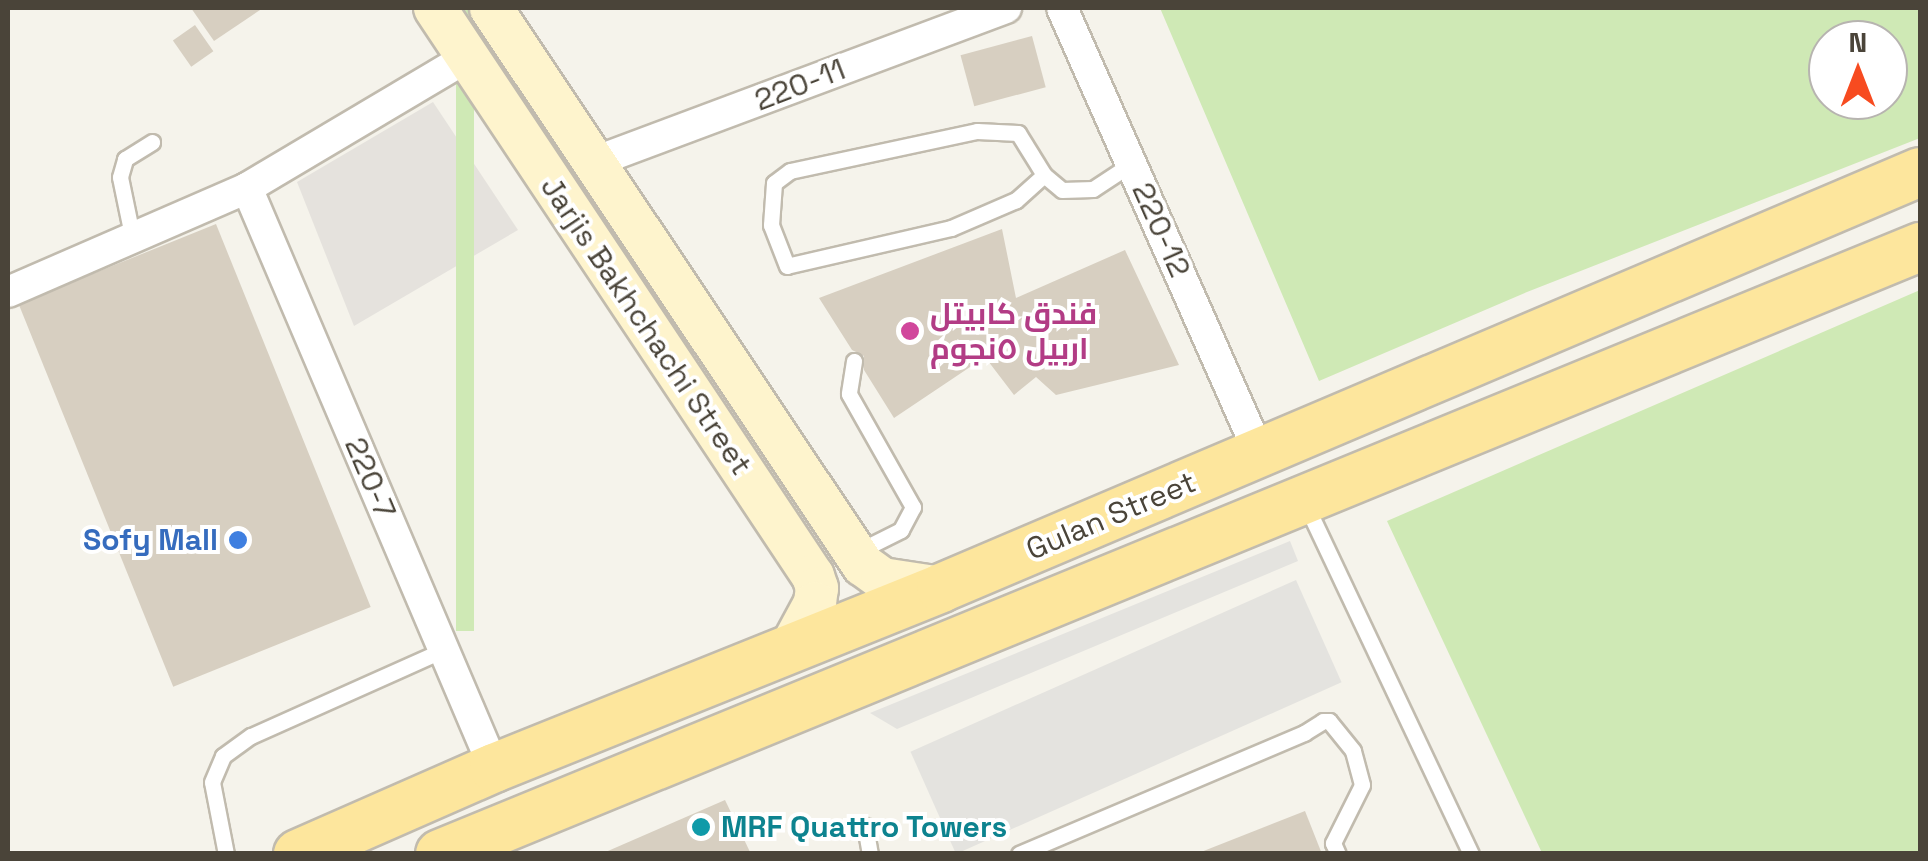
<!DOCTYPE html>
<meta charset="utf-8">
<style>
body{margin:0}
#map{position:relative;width:1928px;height:861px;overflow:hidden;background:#f5f3eb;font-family:"Space Grotesk",Cairo,sans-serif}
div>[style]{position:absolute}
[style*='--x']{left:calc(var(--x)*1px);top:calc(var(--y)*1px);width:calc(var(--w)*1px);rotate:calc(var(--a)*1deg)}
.industrial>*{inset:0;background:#e5e2dd}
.green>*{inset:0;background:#cfe9b5;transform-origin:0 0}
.parking>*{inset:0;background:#e4e3df;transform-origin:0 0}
.building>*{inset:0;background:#d7cfc1;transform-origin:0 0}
.roads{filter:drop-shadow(2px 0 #c1bbae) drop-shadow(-2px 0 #c1bbae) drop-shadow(0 2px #c1bbae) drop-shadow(0 -2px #c1bbae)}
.lane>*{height:15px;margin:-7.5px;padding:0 7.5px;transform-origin:7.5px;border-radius:7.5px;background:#fff}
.street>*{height:30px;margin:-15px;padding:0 15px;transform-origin:15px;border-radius:15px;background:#fff}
.secondary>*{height:42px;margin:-21px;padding:0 21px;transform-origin:21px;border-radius:21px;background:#fef4cd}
.primary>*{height:48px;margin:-24px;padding:0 24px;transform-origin:24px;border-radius:24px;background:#fde69d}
.dots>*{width:28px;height:28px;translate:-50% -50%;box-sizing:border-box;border:5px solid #fff;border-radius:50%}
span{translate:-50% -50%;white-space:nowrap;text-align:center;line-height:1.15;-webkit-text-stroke:8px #fff;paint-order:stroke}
.street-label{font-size:30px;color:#4a4439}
.hotel-label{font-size:30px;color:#b23c85;font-weight:700}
.left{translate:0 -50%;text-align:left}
.shop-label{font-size:30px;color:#366cbe;font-weight:700}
.right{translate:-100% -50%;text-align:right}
.culture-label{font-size:30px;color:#0d838f;font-weight:700}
.frame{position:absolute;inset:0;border:10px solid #4a4439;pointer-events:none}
.north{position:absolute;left:1808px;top:20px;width:100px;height:100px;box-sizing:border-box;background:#fff;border:2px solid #b7b4b0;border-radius:50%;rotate:0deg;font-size:28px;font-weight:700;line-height:40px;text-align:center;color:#4a4439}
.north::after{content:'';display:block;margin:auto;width:35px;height:45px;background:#f74b20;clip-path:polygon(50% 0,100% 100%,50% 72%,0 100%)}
</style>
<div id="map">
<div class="industrial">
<div style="clip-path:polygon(433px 102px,518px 230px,354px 326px,297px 182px)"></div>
</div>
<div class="green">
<div style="left:456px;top:8px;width:18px;height:623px"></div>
<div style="clip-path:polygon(evenodd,1160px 8px,1920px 8px,1920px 138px,1527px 292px,1319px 381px,1160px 8px,1828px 40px,1888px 40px,1888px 100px,1828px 100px,1828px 40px)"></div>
<div style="clip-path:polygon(1920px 290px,1920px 853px,1542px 853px,1387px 521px)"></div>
</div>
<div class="parking">
<div style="clip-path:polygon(1290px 541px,1298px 561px,897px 729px,870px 713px)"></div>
<div style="left:1296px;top:580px;width:112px;height:422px;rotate:66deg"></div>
</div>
<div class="building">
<div style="clip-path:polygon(191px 8px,263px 8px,214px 41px)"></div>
<div style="left:195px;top:25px;width:32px;height:27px;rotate:55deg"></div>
<div style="left:1032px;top:36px;width:53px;height:74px;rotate:75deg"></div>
<div style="left:216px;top:224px;width:413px;height:213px;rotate:68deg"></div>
<div style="clip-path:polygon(1002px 229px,1016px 298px,1125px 250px,1179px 365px,1056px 395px,1036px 377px,1014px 395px,985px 357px,894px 418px,864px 370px,864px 356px,852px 350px,819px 298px)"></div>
<div style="clip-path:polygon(725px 800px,751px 854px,601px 854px)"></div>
<div style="clip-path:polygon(1305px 811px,1322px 854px,1201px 854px,1201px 852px)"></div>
</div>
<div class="roads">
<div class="lane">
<div style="--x:1044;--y:175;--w:38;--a:138"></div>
<div style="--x:1016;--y:200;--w:71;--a:156.7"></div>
<div style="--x:951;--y:228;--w:168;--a:167"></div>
<div style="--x:787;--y:266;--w:44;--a:-111.3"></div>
<div style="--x:771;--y:225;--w:42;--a:-85.9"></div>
<div style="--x:774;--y:183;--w:20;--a:-37"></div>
<div style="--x:790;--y:171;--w:191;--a:-12.1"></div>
<div style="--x:977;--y:131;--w:41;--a:2.8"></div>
<div style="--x:1018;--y:133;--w:49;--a:58.2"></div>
<div style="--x:1044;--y:175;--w:23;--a:40"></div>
<div style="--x:1062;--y:190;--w:31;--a:-2"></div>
<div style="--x:1093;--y:189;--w:45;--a:-33.3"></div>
<div style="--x:132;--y:235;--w:59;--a:-101.7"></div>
<div style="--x:120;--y:177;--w:19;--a:-74"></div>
<div style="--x:125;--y:159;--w:32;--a:-32"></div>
<div style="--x:854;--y:361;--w:33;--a:99"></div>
<div style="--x:849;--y:394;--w:130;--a:60.5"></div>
<div style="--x:913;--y:507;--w:26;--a:118"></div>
<div style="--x:901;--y:530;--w:47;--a:153.4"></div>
<div style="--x:1306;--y:505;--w:386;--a:64.7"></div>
<div style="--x:865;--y:826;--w:28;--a:80"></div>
<div style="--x:226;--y:854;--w:73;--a:-101"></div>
<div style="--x:212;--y:782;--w:28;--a:-67"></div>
<div style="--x:223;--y:756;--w:34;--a:-36"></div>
<div style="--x:251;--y:736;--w:210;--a:-24.1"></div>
<div style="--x:1019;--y:854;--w:310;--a:-23"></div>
<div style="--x:1304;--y:733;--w:22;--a:-32"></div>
<div style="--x:1323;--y:721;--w:6;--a:0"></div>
<div style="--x:1329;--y:721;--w:38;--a:51"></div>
<div style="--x:1353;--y:751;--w:35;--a:75"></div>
<div style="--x:1362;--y:785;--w:65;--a:116.6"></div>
<div style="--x:1333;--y:843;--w:12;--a:66"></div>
</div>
<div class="street">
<div style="--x:1062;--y:8;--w:487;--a:66.1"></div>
<div style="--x:594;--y:162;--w:440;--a:-20.5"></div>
<div style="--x:247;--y:188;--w:630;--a:66.93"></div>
<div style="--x:8;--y:292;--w:261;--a:-23.5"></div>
<div style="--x:247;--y:188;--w:257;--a:-30.7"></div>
</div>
<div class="secondary">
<div style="--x:435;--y:8;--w:682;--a:56.36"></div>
<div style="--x:813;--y:576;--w:13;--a:72"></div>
<div style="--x:817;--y:588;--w:15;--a:98"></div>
<div style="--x:815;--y:603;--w:52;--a:118.5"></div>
<div style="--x:491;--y:8;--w:670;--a:56.26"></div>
<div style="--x:863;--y:565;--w:24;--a:36"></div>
<div style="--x:882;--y:579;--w:60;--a:8.7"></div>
</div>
<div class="primary">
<div style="--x:298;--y:854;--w:214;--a:-23.7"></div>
<div style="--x:494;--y:768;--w:482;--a:-21.9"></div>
<div style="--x:941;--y:588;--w:1064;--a:-23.02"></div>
<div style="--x:440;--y:854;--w:1600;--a:-22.3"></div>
</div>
</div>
<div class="dots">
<div style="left:910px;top:331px;background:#d1479c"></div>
<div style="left:238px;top:540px;background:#3f7fe0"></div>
<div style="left:701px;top:827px;background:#0f9aa8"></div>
</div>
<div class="street-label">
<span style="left:800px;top:85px;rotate:-21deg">220-11</span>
<span style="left:1161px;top:230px;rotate:66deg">220-12</span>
<span style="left:646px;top:326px;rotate:56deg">Jarjis Bakhchachi Street</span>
<span style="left:370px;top:478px;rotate:67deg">220-7</span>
<span style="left:1111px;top:516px;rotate:-23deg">Gulan Street</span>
</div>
<div class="hotel-label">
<span class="left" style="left:930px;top:331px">فندق كابيتل<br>اربيل ٥نجوم</span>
</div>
<div class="shop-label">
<span class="right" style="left:218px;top:540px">Sofy Mall</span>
</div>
<div class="culture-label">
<span class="left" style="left:721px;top:827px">MRF Quattro Towers</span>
</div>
<div class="frame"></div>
<div class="north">N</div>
</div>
